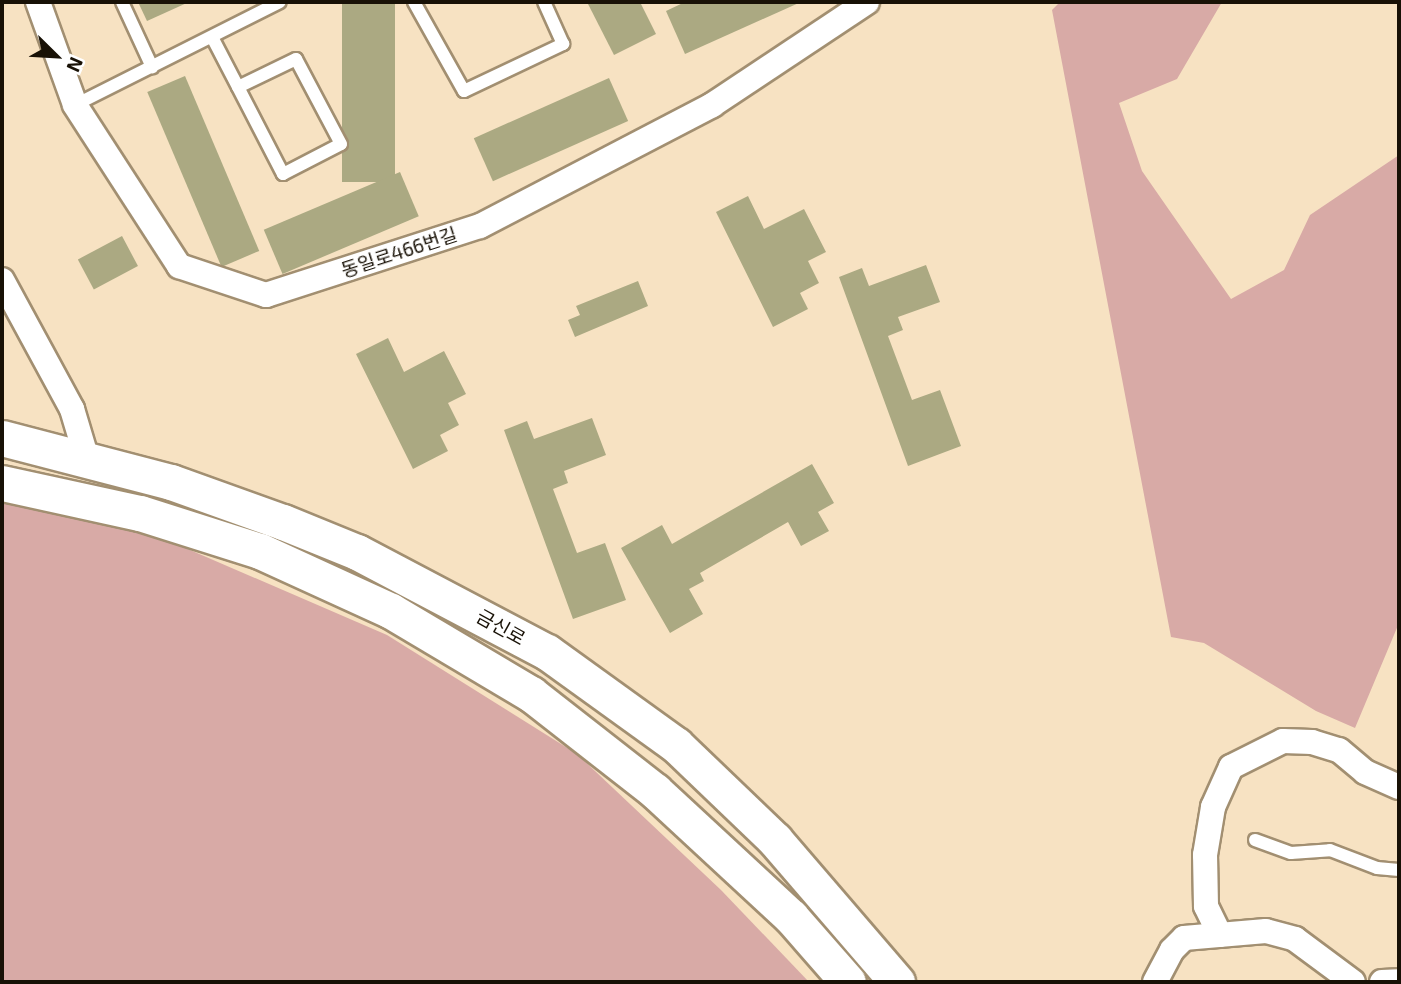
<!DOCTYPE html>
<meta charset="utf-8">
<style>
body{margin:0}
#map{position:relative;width:1401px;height:984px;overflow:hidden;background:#f7e2c2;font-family:"Exo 2","Noto Sans KR",sans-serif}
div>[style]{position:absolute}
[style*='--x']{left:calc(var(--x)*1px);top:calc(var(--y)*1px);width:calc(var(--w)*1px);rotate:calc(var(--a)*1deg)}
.forest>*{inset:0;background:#d8aaa6}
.building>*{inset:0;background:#aba982;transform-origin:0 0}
.roads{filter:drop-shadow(2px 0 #a28f71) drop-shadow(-2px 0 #a28f71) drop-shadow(0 2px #a28f71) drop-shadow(0 -2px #a28f71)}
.lane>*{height:12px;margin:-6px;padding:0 6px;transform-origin:6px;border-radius:6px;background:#fff}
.street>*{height:24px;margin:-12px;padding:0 12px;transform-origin:12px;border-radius:12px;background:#fff}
.secondary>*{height:35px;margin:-17.5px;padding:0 17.5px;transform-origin:17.5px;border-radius:17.5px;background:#fff}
span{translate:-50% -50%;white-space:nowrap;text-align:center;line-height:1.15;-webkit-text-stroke:5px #fff;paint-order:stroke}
.street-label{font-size:19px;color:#181106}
.frame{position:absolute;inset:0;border:4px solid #181106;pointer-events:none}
.north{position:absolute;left:21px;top:21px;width:70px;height:70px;-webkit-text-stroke:5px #fff;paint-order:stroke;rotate:114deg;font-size:19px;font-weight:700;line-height:28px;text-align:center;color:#181106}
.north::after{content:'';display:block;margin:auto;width:24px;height:32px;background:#181106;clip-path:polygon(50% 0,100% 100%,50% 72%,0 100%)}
</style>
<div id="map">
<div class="forest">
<div style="clip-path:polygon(1060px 2px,1222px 2px,1177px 79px,1119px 103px,1142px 171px,1231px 299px,1284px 270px,1310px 215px,1399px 155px,1399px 623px,1355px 728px,1316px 711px,1204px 643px,1171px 637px,1052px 10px)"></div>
<div style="clip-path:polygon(2px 490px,123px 521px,387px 635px,577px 754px,721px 890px,809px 982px,2px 982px)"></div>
</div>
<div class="building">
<div style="clip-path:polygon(138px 2px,189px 2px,147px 21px)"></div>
<div style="left:342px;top:2px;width:53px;height:180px"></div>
<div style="clip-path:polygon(587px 2px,640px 2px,656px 34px,614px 55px)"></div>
<div style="clip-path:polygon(685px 2px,801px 2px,685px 54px,666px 11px)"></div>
<div style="left:185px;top:76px;width:190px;height:41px;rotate:67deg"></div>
<div style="left:609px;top:78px;width:47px;height:148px;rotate:66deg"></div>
<div style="left:400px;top:172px;width:48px;height:148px;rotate:67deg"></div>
<div style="clip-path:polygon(748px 196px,764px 229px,804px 209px,826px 252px,808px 261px,819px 283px,800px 293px,808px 309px,773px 327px,716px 212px)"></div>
<div style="left:122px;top:236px;width:34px;height:50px;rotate:62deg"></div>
<div style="clip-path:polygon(926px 265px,940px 302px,898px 317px,903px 330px,888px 336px,912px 400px,940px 390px,961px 446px,908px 466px,839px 277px,862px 268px,869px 286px)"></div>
<div style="clip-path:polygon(638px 281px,648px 306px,575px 337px,568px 320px,580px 315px,576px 306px)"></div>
<div style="clip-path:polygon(388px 338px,404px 372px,444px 351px,466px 394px,448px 403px,459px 425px,440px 435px,448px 451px,413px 469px,356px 354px)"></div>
<div style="clip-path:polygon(592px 418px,606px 455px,564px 471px,568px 483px,553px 489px,577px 553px,605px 543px,626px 600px,573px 619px,504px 430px,527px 421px,534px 439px)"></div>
<div style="clip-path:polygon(812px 464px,834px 503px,818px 512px,829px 531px,801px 546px,788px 522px,700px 573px,704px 581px,689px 589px,703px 614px,670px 633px,621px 548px,662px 525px,672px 544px)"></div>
</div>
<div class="roads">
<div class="lane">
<div style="--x:122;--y:2;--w:72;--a:65.2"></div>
<div style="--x:414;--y:2;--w:102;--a:60.7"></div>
<div style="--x:464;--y:91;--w:110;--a:-25.4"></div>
<div style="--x:563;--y:44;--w:46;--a:-114.3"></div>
<div style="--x:212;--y:37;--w:56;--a:62.5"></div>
<div style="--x:238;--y:87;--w:98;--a:62.7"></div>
<div style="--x:283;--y:174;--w:65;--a:-27.3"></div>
<div style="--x:341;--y:144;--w:96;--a:-117.9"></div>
<div style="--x:296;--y:59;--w:64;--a:154.2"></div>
<div style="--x:75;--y:105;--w:229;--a:-26.7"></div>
<div style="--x:1255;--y:840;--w:38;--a:20"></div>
<div style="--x:1291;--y:853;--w:39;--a:-4"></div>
<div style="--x:1330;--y:850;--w:50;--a:21"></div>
<div style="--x:1377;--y:868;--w:22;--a:5"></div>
</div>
<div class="street">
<div style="--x:38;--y:2;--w:109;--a:70.2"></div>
<div style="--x:75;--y:105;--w:192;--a:57.1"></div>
<div style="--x:179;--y:266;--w:92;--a:18.4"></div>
<div style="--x:266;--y:295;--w:225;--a:-17.9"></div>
<div style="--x:480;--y:226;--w:262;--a:-27.5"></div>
<div style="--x:712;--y:105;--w:186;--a:-33.6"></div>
<div style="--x:2;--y:280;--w:147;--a:61.5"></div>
<div style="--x:72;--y:409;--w:49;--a:73.4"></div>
<div style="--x:1220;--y:935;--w:32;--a:-116"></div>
<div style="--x:1206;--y:906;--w:51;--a:-91.1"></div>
<div style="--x:1205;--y:855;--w:49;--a:-80.5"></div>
<div style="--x:1213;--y:807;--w:44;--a:-65.8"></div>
<div style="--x:1231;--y:767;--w:58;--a:-26.6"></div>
<div style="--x:1283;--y:741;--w:29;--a:2"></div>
<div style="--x:1312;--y:742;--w:28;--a:17"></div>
<div style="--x:1339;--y:750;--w:34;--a:40"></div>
<div style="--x:1365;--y:772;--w:37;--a:24"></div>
<div style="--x:1155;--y:982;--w:36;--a:-62"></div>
<div style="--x:1172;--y:950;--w:17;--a:-45"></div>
<div style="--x:1184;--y:938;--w:82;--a:-4.9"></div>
<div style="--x:1266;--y:931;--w:30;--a:15"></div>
<div style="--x:1295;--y:939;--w:72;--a:36.6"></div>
<div style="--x:1382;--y:982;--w:17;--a:-3"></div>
</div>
<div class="secondary">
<div style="--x:2;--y:438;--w:175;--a:14.6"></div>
<div style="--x:171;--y:482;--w:119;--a:19.7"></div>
<div style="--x:283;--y:522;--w:80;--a:22.1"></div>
<div style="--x:357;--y:552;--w:215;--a:27.8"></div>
<div style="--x:547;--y:652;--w:159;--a:35.8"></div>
<div style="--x:676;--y:745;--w:137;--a:43.8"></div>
<div style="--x:775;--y:840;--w:187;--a:49.3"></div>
<div style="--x:2;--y:483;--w:141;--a:12.3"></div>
<div style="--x:140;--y:513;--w:126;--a:17.6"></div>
<div style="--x:260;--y:551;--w:144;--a:24.6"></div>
<div style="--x:391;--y:611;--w:163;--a:30.7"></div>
<div style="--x:531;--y:694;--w:157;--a:38"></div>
<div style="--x:655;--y:791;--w:185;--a:42.8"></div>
<div style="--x:791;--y:917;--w:86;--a:48.8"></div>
</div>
</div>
<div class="street-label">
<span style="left:399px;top:252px;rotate:-18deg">동일로466번길</span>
<span style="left:501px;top:627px;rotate:29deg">금신로</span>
</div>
<div class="frame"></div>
<div class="north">N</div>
</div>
